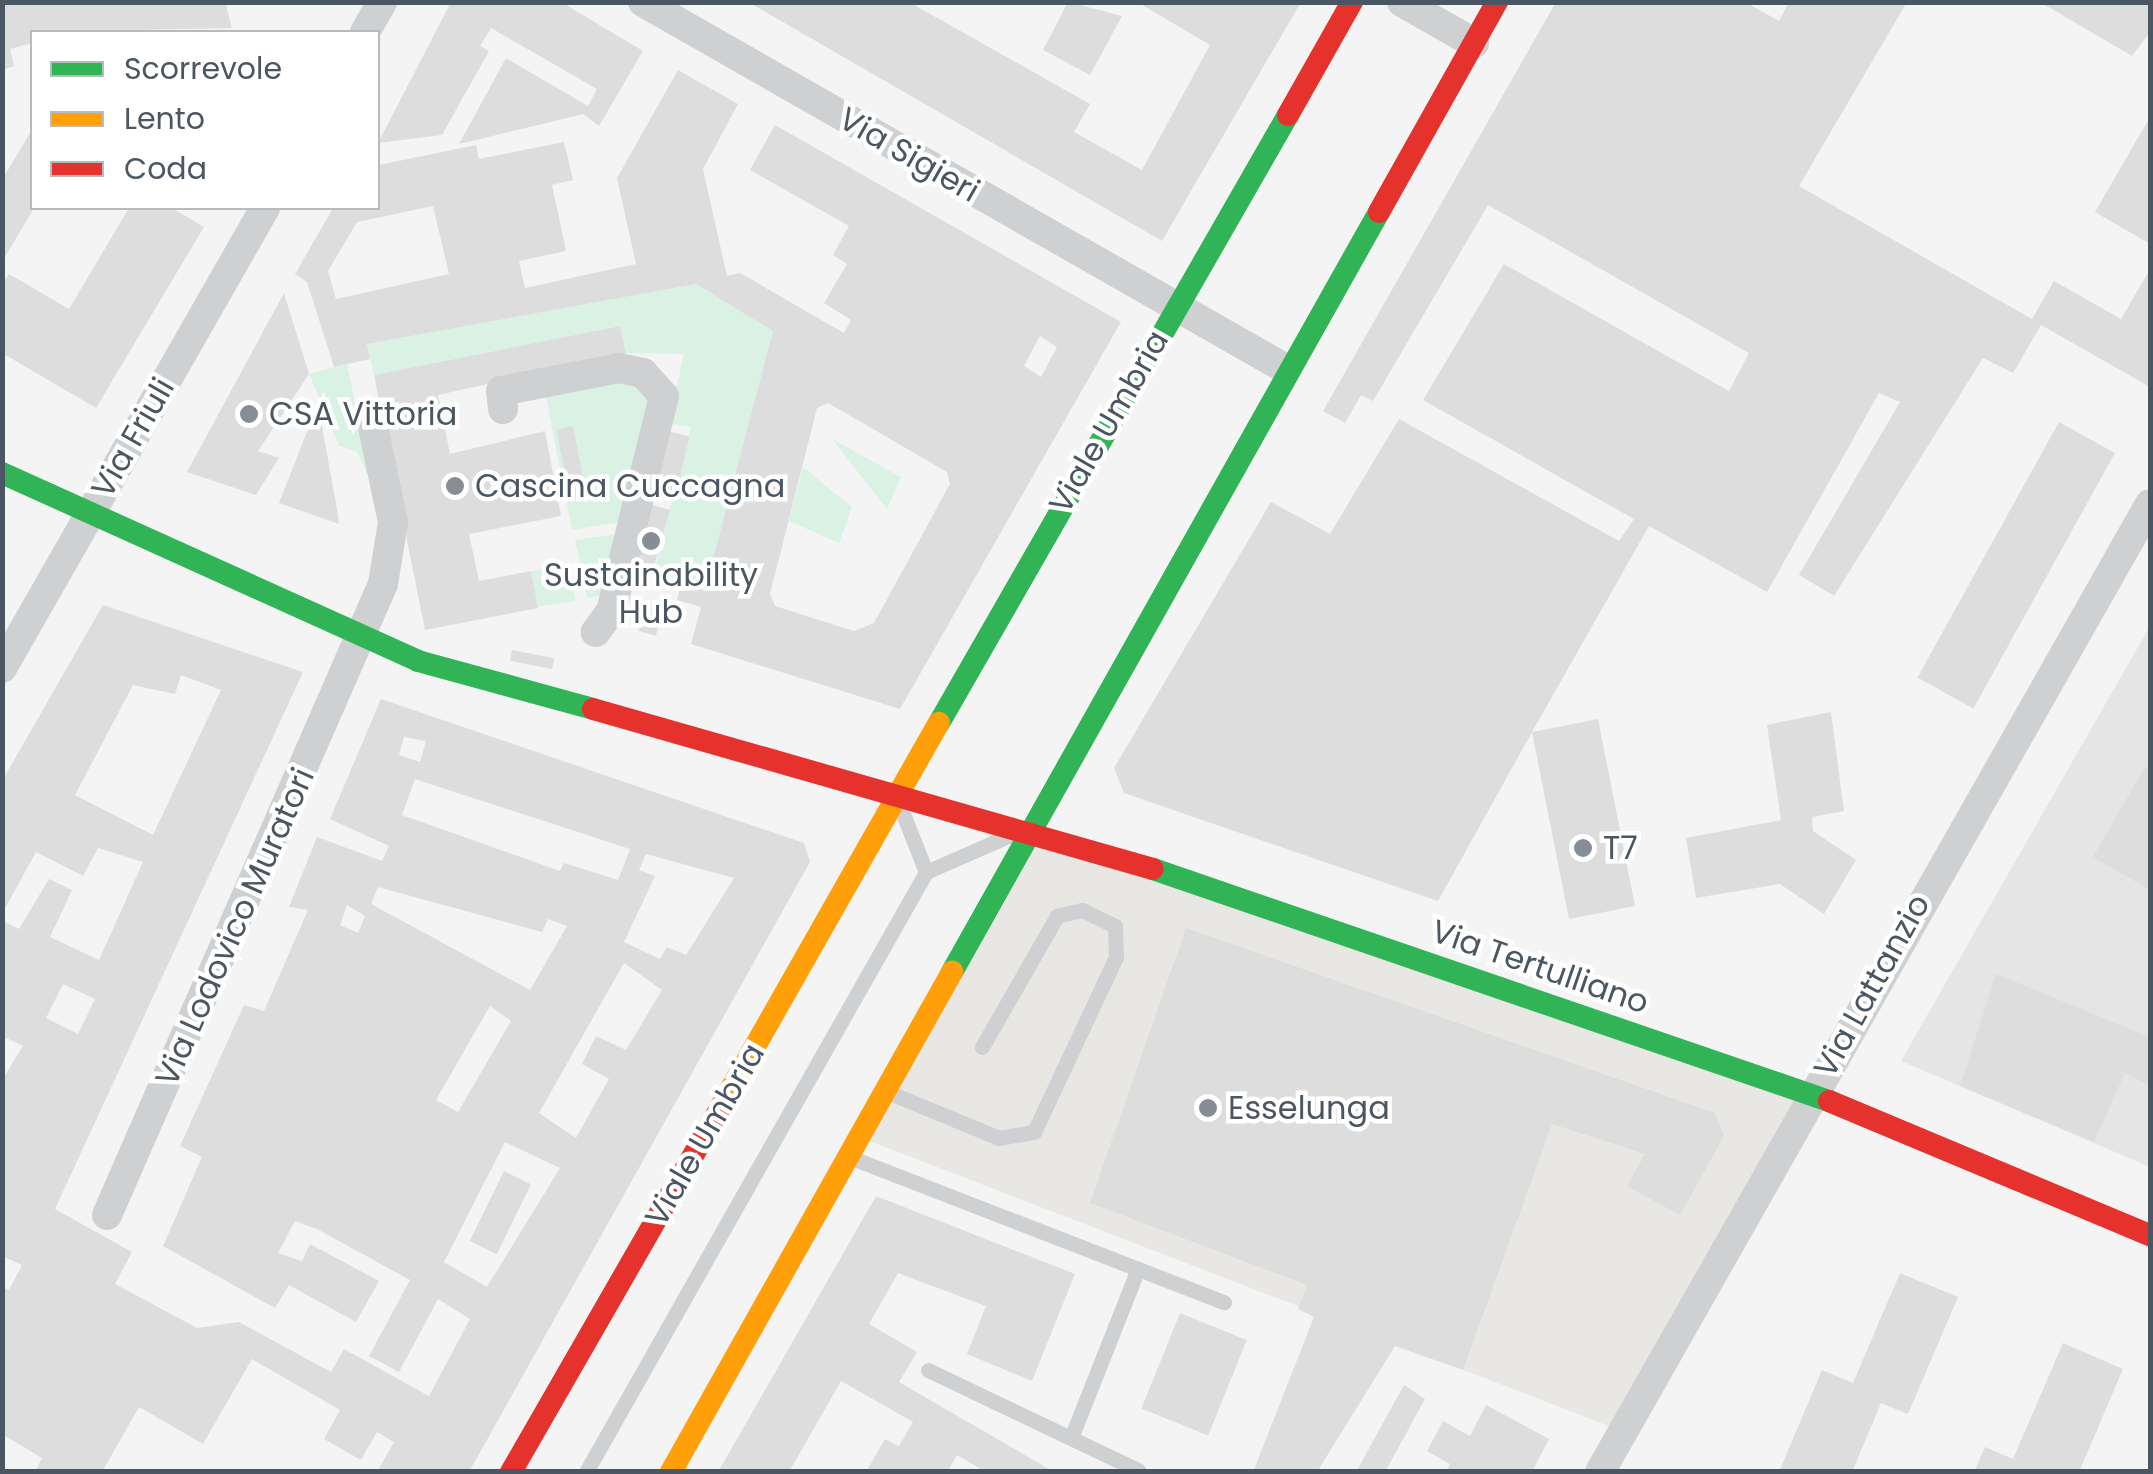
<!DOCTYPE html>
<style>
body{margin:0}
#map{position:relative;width:2153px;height:1474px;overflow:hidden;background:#f4f4f4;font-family:Poppins,sans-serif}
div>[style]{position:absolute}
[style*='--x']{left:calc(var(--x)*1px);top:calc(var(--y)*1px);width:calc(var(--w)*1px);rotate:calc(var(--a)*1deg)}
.commercial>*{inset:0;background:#e8e7e3}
.education>*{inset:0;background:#e6e5e6}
.green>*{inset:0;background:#d9f2e3;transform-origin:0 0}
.building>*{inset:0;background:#ddddde;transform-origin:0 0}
.lane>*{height:15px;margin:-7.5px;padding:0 7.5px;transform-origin:7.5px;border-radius:7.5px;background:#ced0d2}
.street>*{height:30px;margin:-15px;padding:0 15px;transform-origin:15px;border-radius:15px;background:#ced0d2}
.fast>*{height:22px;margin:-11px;padding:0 11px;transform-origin:11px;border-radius:11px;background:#30b455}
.slow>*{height:22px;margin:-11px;padding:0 11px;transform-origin:11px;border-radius:11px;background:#ff9f0a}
.jam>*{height:22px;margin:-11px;padding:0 11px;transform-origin:11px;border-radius:11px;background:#e5322d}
.dots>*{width:28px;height:28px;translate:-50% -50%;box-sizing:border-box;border:5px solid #fff;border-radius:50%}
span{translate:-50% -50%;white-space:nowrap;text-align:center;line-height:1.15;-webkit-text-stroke:9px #fff;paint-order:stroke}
.street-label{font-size:32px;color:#4a5661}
.poi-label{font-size:32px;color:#4a5661}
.left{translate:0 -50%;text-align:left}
.frame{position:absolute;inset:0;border:5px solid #4a5661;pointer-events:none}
.legend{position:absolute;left:30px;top:30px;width:350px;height:180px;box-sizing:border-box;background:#fff;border:2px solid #b7bbc0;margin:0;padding:12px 18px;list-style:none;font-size:30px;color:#4a5661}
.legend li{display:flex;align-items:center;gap:20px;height:50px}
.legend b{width:50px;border:2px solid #b7bbc0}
</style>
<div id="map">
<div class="commercial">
<div style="clip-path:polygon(1029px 834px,1796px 1098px,1614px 1428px,867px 1140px)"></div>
</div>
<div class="education">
<div style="clip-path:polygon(2150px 626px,2150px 1167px,1901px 1061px)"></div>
</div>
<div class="green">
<div style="clip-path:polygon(696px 284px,773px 331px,706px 585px,654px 572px,691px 427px,669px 423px,684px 354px,626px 353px,619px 326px,374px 375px,367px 344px)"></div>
<div style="clip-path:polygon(347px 364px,372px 484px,357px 452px,339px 446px,309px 374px)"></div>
<div style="clip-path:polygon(620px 378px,650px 394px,626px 521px,572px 530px,545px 392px)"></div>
<div style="clip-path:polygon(832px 439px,901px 477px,887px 509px)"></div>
<div style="clip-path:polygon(803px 467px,852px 507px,839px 543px,789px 521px)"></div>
<div style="clip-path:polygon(624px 533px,609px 594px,587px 598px,575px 540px)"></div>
<div style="left:570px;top:565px;width:36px;height:39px;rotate:81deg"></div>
</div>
<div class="building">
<div style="clip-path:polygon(2px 2px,225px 2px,232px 28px,32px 32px,32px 43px,10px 49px,14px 66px,2px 70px)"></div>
<div style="clip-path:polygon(451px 2px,561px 2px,643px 51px,599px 126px,583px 114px,459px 144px,506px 58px,588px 106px,597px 89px,491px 28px,480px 46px,489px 51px,442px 135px,378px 143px)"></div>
<div style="clip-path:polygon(748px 2px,909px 2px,1090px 104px,1074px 132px,1142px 170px,1210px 45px,1137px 2px,1301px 2px,1162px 241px)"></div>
<div style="clip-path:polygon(1068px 2px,1122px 16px,1090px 75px,1043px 50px)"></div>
<div style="clip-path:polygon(1556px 2px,1745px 2px,1779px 21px,1789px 2px,1907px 2px,1799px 186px,2032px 319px,2054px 281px,2121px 319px,2150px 269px,2150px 387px,2041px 325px,2013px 373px,1983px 358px,1834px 596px,1799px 575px,1900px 402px,1879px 393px,1767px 592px,1649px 526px,1532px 732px,1598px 719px,1635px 906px,1569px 919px,1532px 732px,1438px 901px,1124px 793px,1114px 768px,1271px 502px,1330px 534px,1399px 419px,1619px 541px,1634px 519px,1423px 400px,1504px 264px,1729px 391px,1749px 353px,1488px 205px,1373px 401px,1361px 395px,1345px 423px,1323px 411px)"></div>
<div style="clip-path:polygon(2040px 2px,2150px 2px,2150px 32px,2132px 56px)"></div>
<div style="clip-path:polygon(evenodd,678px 70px,738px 104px,703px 169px,727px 276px,740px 273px,844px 333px,851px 320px,824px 303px,847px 264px,833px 255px,849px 226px,750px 170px,775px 125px,1121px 322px,900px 709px,691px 644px,701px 607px,677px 600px,682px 579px,706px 585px,773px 331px,696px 284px,367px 344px,370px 359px,334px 367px,307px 282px,295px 274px,333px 208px,378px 208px,379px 165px,476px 145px,479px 159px,564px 142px,573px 180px,552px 185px,566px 251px,519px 261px,525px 288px,636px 264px,617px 178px,678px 70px,433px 206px,449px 274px,336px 299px,328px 271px,357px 222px,433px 206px,678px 70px,1040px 336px,1057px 347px,1041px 377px,1024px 366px,1040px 336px,678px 70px,828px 403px,947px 472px,950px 484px,874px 623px,854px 631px,775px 606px,770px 594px,817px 408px,828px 403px)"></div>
<div style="clip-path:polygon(2150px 117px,2150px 244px,2095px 212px)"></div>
<div style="clip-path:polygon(30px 133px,34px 208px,2px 262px,2px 180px)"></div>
<div style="clip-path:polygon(129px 208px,172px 208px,204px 227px,96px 408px,2px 353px,2px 284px,9px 274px,69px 309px)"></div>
<div style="clip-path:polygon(284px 293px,309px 374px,258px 451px,279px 458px,256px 495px,187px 472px)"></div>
<div style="clip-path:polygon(620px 326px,626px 353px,438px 395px,450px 454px,545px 431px,561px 516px,469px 534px,479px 581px,531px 571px,538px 608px,425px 630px,374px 375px)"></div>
<div style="clip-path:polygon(318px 404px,338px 515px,339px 524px,279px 503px)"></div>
<div style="left:2059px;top:422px;width:64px;height:292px;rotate:29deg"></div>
<div style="left:573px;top:426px;width:71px;height:17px;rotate:79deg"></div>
<div style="left:667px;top:431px;width:23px;height:64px;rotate:13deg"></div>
<div style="left:649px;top:504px;width:22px;height:75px;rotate:16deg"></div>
<div style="left:647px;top:601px;width:18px;height:31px;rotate:16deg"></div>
<div style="clip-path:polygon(evenodd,103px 605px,303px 672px,55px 1209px,132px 1252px,115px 1284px,197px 1328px,239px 1322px,331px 1372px,344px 1349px,429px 1396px,470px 1319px,438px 1299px,399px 1372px,369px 1356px,410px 1280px,317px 1229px,295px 1221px,278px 1253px,302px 1261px,310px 1244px,379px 1281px,356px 1322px,289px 1285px,275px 1308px,163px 1246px,202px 1157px,180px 1146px,244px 1005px,264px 1011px,308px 910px,289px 907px,317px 837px,382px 861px,389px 846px,330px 819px,381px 699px,804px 843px,810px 862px,469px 1472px,377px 1472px,394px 1442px,377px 1432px,361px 1460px,324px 1439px,340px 1410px,252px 1359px,203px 1444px,139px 1407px,102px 1472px,35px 1472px,42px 1458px,2px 1434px,2px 1287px,9px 1290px,22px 1265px,2px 1256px,2px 1080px,23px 1046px,2px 1036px,2px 921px,19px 929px,49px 879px,72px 890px,50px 937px,99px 960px,143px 862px,98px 848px,83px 876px,36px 852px,2px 914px,2px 781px,103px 605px,181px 675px,221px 690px,153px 835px,75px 795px,133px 685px,175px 694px,181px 675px,103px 605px,404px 737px,426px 741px,420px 762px,399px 755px,404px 737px,103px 605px,415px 779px,630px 849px,618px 880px,564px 863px,560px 871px,402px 815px,415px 779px,103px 605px,646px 854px,734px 878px,686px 955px,667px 947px,660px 959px,624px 942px,655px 876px,639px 870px,646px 854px,103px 605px,378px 887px,542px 932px,548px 919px,567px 926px,530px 990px,371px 904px,378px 887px,103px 605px,347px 905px,365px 916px,358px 933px,340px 925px,347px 905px,103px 605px,624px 963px,662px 990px,626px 1050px,596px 1036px,582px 1064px,609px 1079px,576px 1138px,539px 1113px,624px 963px,103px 605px,63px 984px,95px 999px,78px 1034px,46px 1018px,63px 984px,103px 605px,490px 1006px,511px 1021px,458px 1112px,436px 1100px,490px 1006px,103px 605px,505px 1142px,560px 1168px,487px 1287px,444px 1262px,505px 1142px)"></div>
<div style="left:512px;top:650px;width:43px;height:11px;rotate:11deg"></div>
<div style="clip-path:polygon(1831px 712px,1844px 811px,1812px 817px,1813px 831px,1856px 860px,1824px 914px,1780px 884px,1696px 898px,1686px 838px,1781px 820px,1767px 725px)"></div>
<div style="clip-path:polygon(2145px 767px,2150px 770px,2150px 890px,2093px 857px)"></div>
<div style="clip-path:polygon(1186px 928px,1715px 1113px,1724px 1136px,1680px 1215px,1627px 1186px,1645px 1154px,1552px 1124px,1463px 1370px,1395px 1346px,1317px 1472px,1253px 1472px,1314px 1317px,1298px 1309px,1307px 1285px,1090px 1203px)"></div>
<div style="clip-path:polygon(1996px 974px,2150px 1037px,2150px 1086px,2125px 1073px,2094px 1142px,1960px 1086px)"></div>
<div style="left:504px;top:1171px;width:30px;height:78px;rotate:26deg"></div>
<div style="clip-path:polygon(876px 1196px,1075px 1274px,1032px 1381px,967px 1354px,986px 1306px,898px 1273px,869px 1324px,917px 1352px,899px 1382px,1054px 1472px,986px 1472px,957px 1455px,947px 1472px,866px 1472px,885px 1439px,899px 1446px,913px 1422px,841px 1381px,789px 1472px,718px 1472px)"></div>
<div style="clip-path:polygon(1900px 1273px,1958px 1297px,1908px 1414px,1881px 1403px,1852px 1472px,1779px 1472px,1822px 1370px,1853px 1383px)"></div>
<div style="left:1180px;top:1313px;width:72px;height:103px;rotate:22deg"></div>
<div style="clip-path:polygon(2063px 1343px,2123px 1369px,2079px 1472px,1974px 1472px,1985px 1447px,2013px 1459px)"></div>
<div style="clip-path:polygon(1404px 1385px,1425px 1399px,1385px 1472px,1356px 1472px)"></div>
<div style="clip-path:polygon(1486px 1405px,1549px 1439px,1532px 1472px,1446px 1472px,1450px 1464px,1427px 1451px,1443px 1421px,1470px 1436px)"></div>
</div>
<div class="lane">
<div style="--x:902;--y:811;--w:66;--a:68.5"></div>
<div style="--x:890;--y:1093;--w:118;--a:22.4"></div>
<div style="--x:999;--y:1138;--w:36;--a:-10"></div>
<div style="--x:1034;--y:1132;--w:193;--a:-64.9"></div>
<div style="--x:1116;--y:957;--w:31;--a:-92"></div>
<div style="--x:1115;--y:926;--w:37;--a:-154"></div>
<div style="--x:1082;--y:910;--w:26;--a:167"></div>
<div style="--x:1057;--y:916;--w:151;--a:119.8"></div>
<div style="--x:852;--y:1158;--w:399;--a:21.2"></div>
<div style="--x:928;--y:1370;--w:233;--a:25.5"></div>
<div style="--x:1071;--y:1438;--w:182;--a:-68.4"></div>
<div style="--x:586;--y:1472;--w:690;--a:-60.46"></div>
<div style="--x:926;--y:872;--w:95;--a:-23.6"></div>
</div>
<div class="street">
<div style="--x:643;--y:2;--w:740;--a:29.72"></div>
<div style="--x:1402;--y:2;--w:83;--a:29.7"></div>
<div style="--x:365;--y:32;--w:34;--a:-60"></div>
<div style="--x:503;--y:409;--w:18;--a:-96"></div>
<div style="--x:501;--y:391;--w:120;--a:-11"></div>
<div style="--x:619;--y:368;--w:25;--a:12"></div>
<div style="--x:643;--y:373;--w:31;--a:48"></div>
<div style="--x:664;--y:396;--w:221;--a:103.8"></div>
<div style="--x:611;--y:611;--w:26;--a:126"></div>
<div style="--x:2;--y:668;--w:530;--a:-60.24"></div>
<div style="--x:107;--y:1215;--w:689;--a:-66.38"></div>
<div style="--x:383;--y:584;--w:63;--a:-80.8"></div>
<div style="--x:393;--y:522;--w:111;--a:-101.9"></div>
<div style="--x:1600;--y:1472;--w:1113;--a:-60.4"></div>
</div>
<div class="fast">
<div style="--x:2;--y:473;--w:457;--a:24.3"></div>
<div style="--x:418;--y:661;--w:181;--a:15.3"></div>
<div style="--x:939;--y:723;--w:701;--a:-60.14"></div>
<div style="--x:1153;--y:869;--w:715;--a:18.94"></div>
<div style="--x:952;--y:972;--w:872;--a:-60.67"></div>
</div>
<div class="slow">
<div style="--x:720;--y:1108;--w:443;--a:-60.4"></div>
<div style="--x:671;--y:1472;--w:574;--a:-60.66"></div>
</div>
<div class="jam">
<div style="--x:1288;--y:115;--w:130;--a:-60.5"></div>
<div style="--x:1379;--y:212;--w:241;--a:-60.7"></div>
<div style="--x:593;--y:709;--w:582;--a:15.95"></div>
<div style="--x:1829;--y:1101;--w:348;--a:22.7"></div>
<div style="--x:511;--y:1472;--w:420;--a:-60.1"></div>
</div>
<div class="dots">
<div style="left:249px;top:414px;background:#868d94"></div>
<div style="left:455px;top:486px;background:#868d94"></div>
<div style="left:651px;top:541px;background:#868d94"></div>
<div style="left:1583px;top:848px;background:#868d94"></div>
<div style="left:1208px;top:1108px;background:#868d94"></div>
</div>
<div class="street-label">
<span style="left:909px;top:155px;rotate:30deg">Via Sigieri</span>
<span style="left:1109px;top:422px;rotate:-60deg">Viale Umbria</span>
<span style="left:133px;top:438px;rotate:-60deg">Via Friuli</span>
<span style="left:235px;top:927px;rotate:-66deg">Via Lodovico Muratori</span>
<span style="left:1540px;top:967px;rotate:19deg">Via Tertulliano</span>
<span style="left:1872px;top:986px;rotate:-61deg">Via Lattanzio</span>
<span style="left:705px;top:1135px;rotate:-60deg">Viale Umbria</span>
</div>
<div class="poi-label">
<span class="left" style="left:269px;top:414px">CSA Vittoria</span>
<span class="left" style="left:475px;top:486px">Cascina Cuccagna</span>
<span style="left:651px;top:594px">Sustainability<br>Hub</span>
<span class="left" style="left:1603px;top:848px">T7</span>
<span class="left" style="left:1228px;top:1108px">Esselunga</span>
</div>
<div class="frame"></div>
<ul class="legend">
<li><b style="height:12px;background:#30b455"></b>Scorrevole</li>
<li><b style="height:12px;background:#ff9f0a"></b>Lento</li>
<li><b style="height:12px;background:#e5322d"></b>Coda</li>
</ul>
</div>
